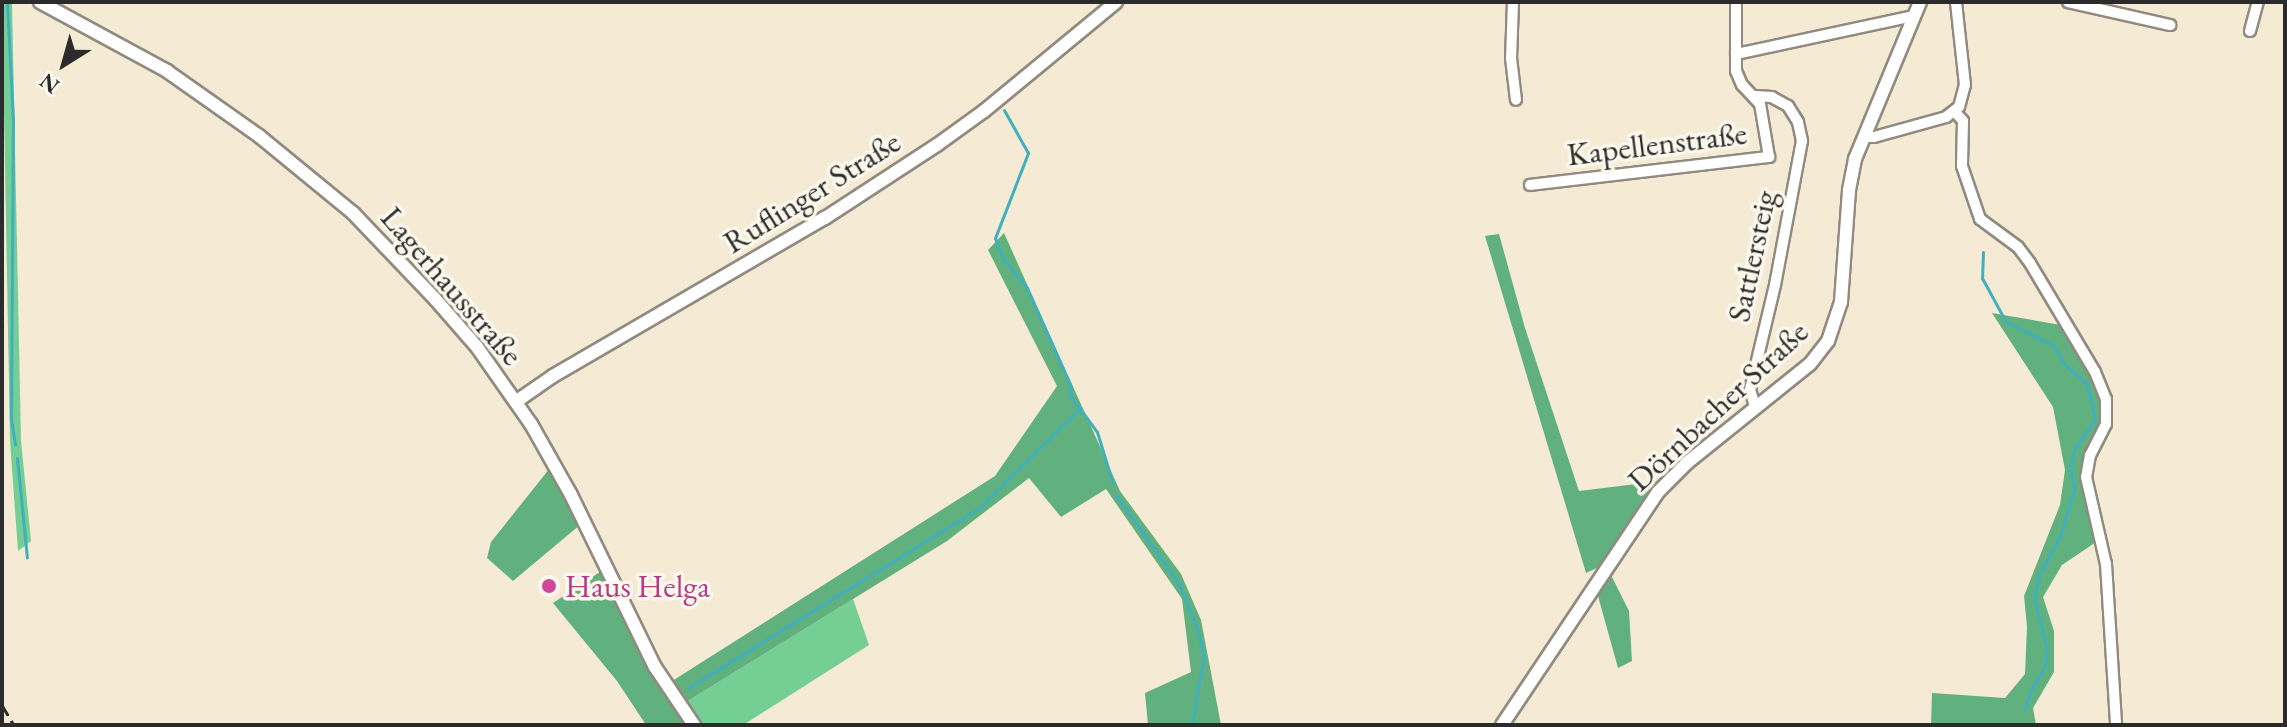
<!DOCTYPE html>
<meta charset="utf-8">
<style>
body{margin:0}
#map{position:relative;width:2287px;height:727px;overflow:hidden;background:#f5ebd5;font-family:"EB Garamond",serif}
div>[style]{position:absolute}
[style*='--x']{left:calc(var(--x)*1px);top:calc(var(--y)*1px);width:calc(var(--w)*1px);rotate:calc(var(--a)*1deg)}
.green>*{inset:0;background:#75ce94}
.forest>*{inset:0;background:#60b17e}
.stream>*{height:3px;margin:-1.5px;padding:0 1.5px;transform-origin:1.5px;border-radius:1.5px;background:#41afbd}
.roads{filter:drop-shadow(2px 0 #908b80) drop-shadow(-2px 0 #908b80) drop-shadow(0 2px #908b80) drop-shadow(0 -2px #908b80)}
.minor>*{height:10px;margin:-5px;padding:0 5px;transform-origin:5px;border-radius:5px;background:#fff}
.tertiary>*{height:12px;margin:-6px;padding:0 6px;transform-origin:6px;border-radius:6px;background:#fff}
.rail>*{height:3px;margin-top:-1.5px;transform-origin:0;background:repeating-linear-gradient(90deg,#2b2b2b 0 12px,transparent 0 18px)}
.dots>*{width:22px;height:22px;translate:-50% -50%;box-sizing:border-box;border:4px solid #fbf7ec;border-radius:50%}
span{translate:-50% -50%;white-space:nowrap;text-align:center;line-height:1.15;-webkit-text-stroke:7px #fbf7ec;paint-order:stroke}
.street-label{font-size:32px;color:#2b2b2b}
.hotel-label{font-size:32px;color:#b23c85}
.left{translate:0 -50%;text-align:left}
.frame{position:absolute;inset:0;border:4px solid #2b2b2b;pointer-events:none}
.north{position:absolute;left:24px;top:24px;width:80px;height:80px;-webkit-text-stroke:6px #fbf7ec;paint-order:stroke;rotate:217deg;font-size:22px;font-weight:700;line-height:32px;text-align:center;color:#2b2b2b}
.north::after{content:'';display:block;margin:auto;width:28px;height:36px;background:#2b2b2b;clip-path:polygon(50% 0,100% 100%,50% 72%,0 100%)}
</style>
<div id="map">
<div class="green">
<div style="clip-path:polygon(2px 2px,12px 2px,21px 441px,31px 541px,18px 551px,10px 441px)"></div>
<div style="clip-path:polygon(853px 599px,869px 645px,743px 725px,700px 725px,683px 704px)"></div>
</div>
<div class="forest">
<div style="clip-path:polygon(1004px 233px,1120px 491px,1181px 574px,1201px 620px,1221px 725px,1148px 725px,1145px 693px,1191px 672px,1182px 599px,1106px 489px,1061px 517px,1029px 478px,947px 541px,683px 704px,669px 683px,995px 476px,1057px 386px,988px 250px)"></div>
<div style="clip-path:polygon(1499px 234px,1525px 328px,1579px 491px,1661px 481px,1601px 566px,1586px 573px,1485px 236px)"></div>
<div style="clip-path:polygon(1992px 313px,2061px 325px,2099px 387px,2100px 423px,2092px 458px,2090px 492px,2102px 538px,2062px 565px,2043px 597px,2054px 631px,2054px 672px,2033px 708px,2036px 725px,1931px 725px,1932px 693px,2005px 698px,2025px 674px,2027px 627px,2024px 596px,2060px 505px,2065px 470px,2053px 407px)"></div>
<div style="clip-path:polygon(550px 468px,581px 524px,513px 581px,487px 558px,491px 542px)"></div>
<div style="clip-path:polygon(603px 570px,644px 656px,690px 725px,646px 725px,617px 681px,553px 603px)"></div>
<div style="clip-path:polygon(1610px 573px,1629px 611px,1632px 661px,1618px 668px,1598px 596px)"></div>
</div>
<div class="stream">
<div style="--x:7;--y:2;--w:118;--a:87.1"></div>
<div style="--x:13;--y:120;--w:299;--a:90.4"></div>
<div style="--x:11;--y:419;--w:26;--a:81"></div>
<div style="--x:1004;--y:110;--w:49;--a:60.8"></div>
<div style="--x:1028;--y:153;--w:91;--a:111.2"></div>
<div style="--x:995;--y:238;--w:20;--a:70"></div>
<div style="--x:1002;--y:257;--w:40;--a:51"></div>
<div style="--x:1027;--y:288;--w:108;--a:66"></div>
<div style="--x:1071;--y:387;--w:8;--a:97"></div>
<div style="--x:1070;--y:395;--w:46;--a:53.9"></div>
<div style="--x:1097;--y:432;--w:54;--a:72.9"></div>
<div style="--x:1983;--y:252;--w:26;--a:92"></div>
<div style="--x:1982;--y:278;--w:50;--a:61.4"></div>
<div style="--x:2006;--y:322;--w:52;--a:26.1"></div>
<div style="--x:2053;--y:345;--w:22;--a:60"></div>
<div style="--x:2064;--y:364;--w:30;--a:41"></div>
<div style="--x:2087;--y:384;--w:37;--a:77"></div>
<div style="--x:2095;--y:420;--w:32;--a:126"></div>
<div style="--x:2076;--y:446;--w:21;--a:107"></div>
<div style="--x:2070;--y:466;--w:23;--a:80"></div>
<div style="--x:2074;--y:489;--w:47;--a:106.1"></div>
<div style="--x:2061;--y:534;--w:44;--a:118.3"></div>
<div style="--x:2040;--y:573;--w:25;--a:104"></div>
<div style="--x:2034;--y:597;--w:55;--a:76.2"></div>
<div style="--x:2047;--y:650;--w:16;--a:97"></div>
<div style="--x:2045;--y:666;--w:28;--a:120"></div>
<div style="--x:2031;--y:690;--w:22;--a:108"></div>
<div style="--x:17;--y:458;--w:100;--a:84.3"></div>
<div style="--x:1116;--y:495;--w:109;--a:54.7"></div>
<div style="--x:1179;--y:584;--w:45;--a:68"></div>
<div style="--x:1196;--y:626;--w:30;--a:75"></div>
<div style="--x:1204;--y:655;--w:71;--a:99.7"></div>
<div style="--x:688;--y:688;--w:341;--a:-31.7"></div>
<div style="--x:978;--y:509;--w:144;--a:-44.7"></div>
</div>
<div class="roads">
<div class="minor">
<div style="--x:1513;--y:2;--w:56;--a:92"></div>
<div style="--x:1511;--y:58;--w:42;--a:83.2"></div>
<div style="--x:2068;--y:2;--w:105;--a:12.7"></div>
<div style="--x:2250;--y:31;--w:30;--a:-75"></div>
<div style="--x:1736;--y:54;--w:182;--a:-12.1"></div>
<div style="--x:1955;--y:112;--w:12;--a:48"></div>
<div style="--x:1963;--y:121;--w:45;--a:91.3"></div>
<div style="--x:1962;--y:166;--w:56;--a:71.2"></div>
<div style="--x:1980;--y:219;--w:47;--a:36.4"></div>
<div style="--x:2018;--y:247;--w:20;--a:53"></div>
<div style="--x:2030;--y:263;--w:127;--a:59.2"></div>
<div style="--x:2095;--y:372;--w:29;--a:68"></div>
<div style="--x:2106;--y:399;--w:25;--a:90"></div>
<div style="--x:2106;--y:424;--w:35;--a:117"></div>
<div style="--x:2090;--y:455;--w:22;--a:100"></div>
<div style="--x:2086;--y:477;--w:89;--a:77.1"></div>
<div style="--x:2106;--y:564;--w:161;--a:86.4"></div>
<div style="--x:1864;--y:137;--w:10;--a:0"></div>
<div style="--x:1874;--y:137;--w:75;--a:-15.5"></div>
<div style="--x:1946;--y:117;--w:16;--a:-38"></div>
<div style="--x:1959;--y:107;--w:23;--a:-75"></div>
<div style="--x:1965;--y:85;--w:83;--a:-96.2"></div>
<div style="--x:1530;--y:185;--w:241;--a:-6.7"></div>
<div style="--x:1769;--y:157;--w:54;--a:-99.6"></div>
<div style="--x:1760;--y:104;--w:26;--a:-133"></div>
<div style="--x:1742;--y:85;--w:15;--a:-113"></div>
<div style="--x:1736;--y:71;--w:69;--a:-90"></div>
<div style="--x:1755;--y:406;--w:17;--a:-107"></div>
<div style="--x:1750;--y:390;--w:108;--a:-76.6"></div>
<div style="--x:1775;--y:285;--w:147;--a:-79.4"></div>
<div style="--x:1802;--y:141;--w:19;--a:-102"></div>
<div style="--x:1798;--y:122;--w:19;--a:-122"></div>
<div style="--x:1788;--y:106;--w:18;--a:-151"></div>
<div style="--x:1772;--y:97;--w:17;--a:-177"></div>
</div>
<div class="tertiary">
<div style="--x:40;--y:2;--w:145;--a:28.5"></div>
<div style="--x:167;--y:71;--w:113;--a:35.2"></div>
<div style="--x:259;--y:136;--w:122;--a:39.3"></div>
<div style="--x:353;--y:213;--w:120;--a:46.3"></div>
<div style="--x:436;--y:300;--w:62;--a:48.9"></div>
<div style="--x:477;--y:347;--w:94;--a:55"></div>
<div style="--x:531;--y:424;--w:81;--a:60.6"></div>
<div style="--x:571;--y:495;--w:191;--a:64"></div>
<div style="--x:655;--y:667;--w:70;--a:56.1"></div>
<div style="--x:517;--y:401;--w:44;--a:-34.8"></div>
<div style="--x:553;--y:376;--w:315;--a:-30.2"></div>
<div style="--x:825;--y:218;--w:134;--a:-33.1"></div>
<div style="--x:937;--y:145;--w:58;--a:-35.9"></div>
<div style="--x:984;--y:111;--w:171;--a:-39.5"></div>
<div style="--x:1502;--y:725;--w:280;--a:-56.2"></div>
<div style="--x:1658;--y:492;--w:42;--a:-45"></div>
<div style="--x:1688;--y:462;--w:156;--a:-38.8"></div>
<div style="--x:1810;--y:364;--w:29;--a:-52"></div>
<div style="--x:1828;--y:341;--w:41;--a:-71.6"></div>
<div style="--x:1841;--y:302;--w:112;--a:-85.9"></div>
<div style="--x:1849;--y:190;--w:32;--a:-79"></div>
<div style="--x:1855;--y:159;--w:170;--a:-67.5"></div>
</div>
</div>
<div class="rail">
<div style="--x:2;--y:705;--w:23;--a:59"></div>
</div>
<div class="dots">
<div style="left:549px;top:586px;background:#d1479c"></div>
</div>
<div class="street-label">
<span style="left:1657px;top:144px;rotate:-7deg">Kapellenstraße</span>
<span style="left:812px;top:192px;rotate:-32deg">Ruflinger Straße</span>
<span style="left:1752px;top:256px;rotate:-78deg">Sattlersteig</span>
<span style="left:452px;top:286px;rotate:49deg">Lagerhausstraße</span>
<span style="left:1718px;top:406px;rotate:-43deg">Dörnbacher Straße</span>
</div>
<div class="hotel-label">
<span class="left" style="left:565px;top:586px">Haus Helga</span>
</div>
<div class="frame"></div>
<div class="north">N</div>
</div>
